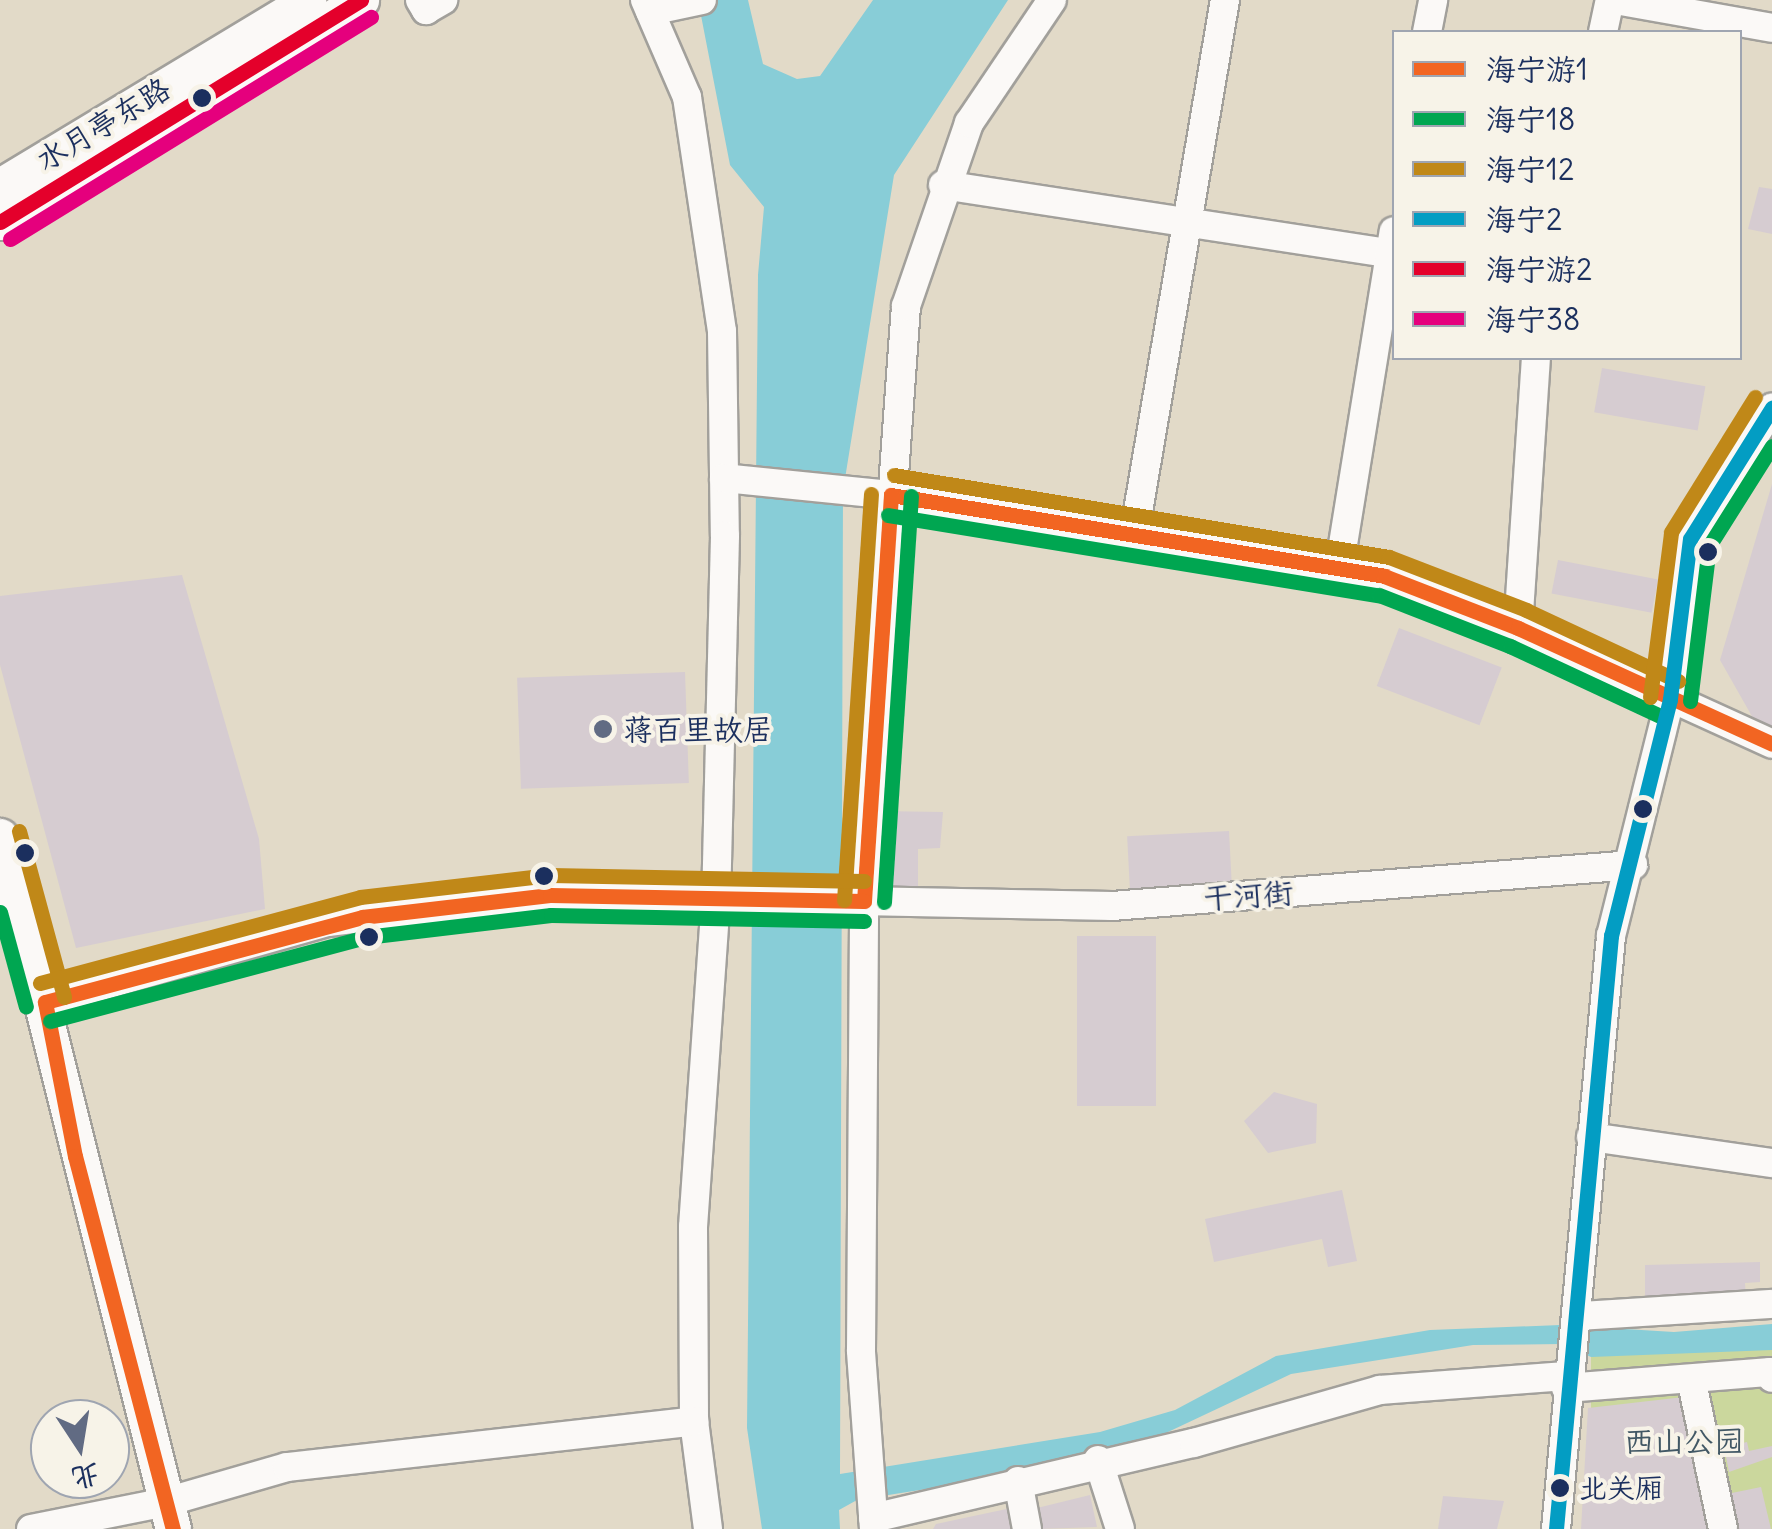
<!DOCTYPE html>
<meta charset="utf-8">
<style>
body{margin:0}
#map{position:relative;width:1772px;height:1529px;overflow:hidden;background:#e2dac8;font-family:Delius,"LXGW WenKai TC",sans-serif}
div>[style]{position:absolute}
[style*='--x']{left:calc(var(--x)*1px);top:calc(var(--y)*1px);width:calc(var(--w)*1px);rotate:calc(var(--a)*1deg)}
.green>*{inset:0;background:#cbd79d;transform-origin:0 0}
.water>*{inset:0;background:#88cdd7}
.building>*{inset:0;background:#d6ccd1;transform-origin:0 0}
.roads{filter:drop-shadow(2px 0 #a2a09b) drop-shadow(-2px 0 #a2a09b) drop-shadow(0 2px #a2a09b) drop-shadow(0 -2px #a2a09b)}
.minor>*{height:28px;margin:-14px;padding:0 14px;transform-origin:14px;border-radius:14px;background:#fbf9f7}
.major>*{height:35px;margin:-17.5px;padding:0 17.5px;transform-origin:17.5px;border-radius:17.5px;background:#fbf9f7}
.bus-1>*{height:15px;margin:-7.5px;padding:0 7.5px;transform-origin:7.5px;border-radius:7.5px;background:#f26522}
.bus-2>*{height:15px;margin:-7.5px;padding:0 7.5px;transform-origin:7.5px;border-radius:7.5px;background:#00a651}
.bus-3>*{height:15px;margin:-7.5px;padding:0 7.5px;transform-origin:7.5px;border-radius:7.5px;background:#c08818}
.bus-4>*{height:15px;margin:-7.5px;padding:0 7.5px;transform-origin:7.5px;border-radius:7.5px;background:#039dc3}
.bus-5>*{height:15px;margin:-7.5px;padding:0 7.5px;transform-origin:7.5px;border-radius:7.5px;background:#e4002b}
.bus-6>*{height:15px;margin:-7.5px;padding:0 7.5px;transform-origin:7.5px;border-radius:7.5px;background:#e5007d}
.dots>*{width:28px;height:28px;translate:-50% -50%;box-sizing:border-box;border:5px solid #f7f3e8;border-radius:50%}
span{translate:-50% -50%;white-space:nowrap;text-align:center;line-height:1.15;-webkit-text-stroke:8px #f7f3e8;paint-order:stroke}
.bus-label{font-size:28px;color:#1b2f5e}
.left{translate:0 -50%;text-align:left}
.street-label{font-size:30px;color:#1b2f5e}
.poi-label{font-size:30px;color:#1b2f5e}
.park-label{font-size:30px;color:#425865}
.legend{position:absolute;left:1392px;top:30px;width:350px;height:330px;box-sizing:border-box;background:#f7f3e8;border:2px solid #9fa5b1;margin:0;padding:12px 18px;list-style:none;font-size:30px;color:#1b2f5e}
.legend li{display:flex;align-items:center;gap:20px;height:50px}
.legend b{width:50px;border:2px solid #9fa5b1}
.north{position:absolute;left:30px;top:1399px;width:100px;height:100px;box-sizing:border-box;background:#f7f3e8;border:2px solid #9fa5b1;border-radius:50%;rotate:168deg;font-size:28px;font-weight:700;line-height:40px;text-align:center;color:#1b2f5e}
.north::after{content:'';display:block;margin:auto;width:35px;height:45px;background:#616b83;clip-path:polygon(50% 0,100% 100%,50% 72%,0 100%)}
</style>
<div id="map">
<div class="green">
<div style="left:1772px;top:1350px;width:179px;height:181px;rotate:90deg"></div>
</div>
<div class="water">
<div style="clip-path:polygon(698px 0,748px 0,763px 64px,797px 79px,820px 76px,873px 0,1008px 0,894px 175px,843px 491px,840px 1474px,1100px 1432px,1175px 1410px,1276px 1356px,1430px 1330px,1560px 1325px,1674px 1332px,1772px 1324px,1772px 1350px,1591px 1357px,1562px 1344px,1473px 1345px,1291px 1374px,1151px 1440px,1008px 1476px,857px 1500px,839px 1510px,840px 1529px,762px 1529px,747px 1428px,758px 275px,764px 207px,730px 165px)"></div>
</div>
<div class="building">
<div style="clip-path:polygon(1759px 187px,1772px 189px,1772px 234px,1748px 229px)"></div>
<div style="left:1602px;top:368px;width:105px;height:45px;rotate:10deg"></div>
<div style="clip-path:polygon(1772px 484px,1772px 737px,1762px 734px,1720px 660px)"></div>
<div style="left:1558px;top:560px;width:102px;height:34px;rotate:11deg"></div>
<div style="clip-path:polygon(182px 575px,259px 839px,265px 909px,76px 948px,0 665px,0 596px)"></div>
<div style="left:1399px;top:628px;width:110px;height:62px;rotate:21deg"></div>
<div style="left:685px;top:672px;width:111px;height:168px;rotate:88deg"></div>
<div style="clip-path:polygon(878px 811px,943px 812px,940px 848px,918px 849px,918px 897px,874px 896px)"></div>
<div style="left:1229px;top:831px;width:53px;height:102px;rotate:87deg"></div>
<div style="left:1156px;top:936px;width:170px;height:79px;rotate:90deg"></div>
<div style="clip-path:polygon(1274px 1092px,1317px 1104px,1316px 1143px,1268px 1153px,1244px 1121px)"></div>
<div style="clip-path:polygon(1342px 1190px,1357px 1261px,1328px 1267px,1322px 1239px,1214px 1262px,1205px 1219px)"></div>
<div style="clip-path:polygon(1760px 1262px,1760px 1282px,1745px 1283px,1746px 1299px,1645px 1302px,1645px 1265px)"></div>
<div style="clip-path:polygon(1684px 1397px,1714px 1529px,1581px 1529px,1588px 1408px)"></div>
<div style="clip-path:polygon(1747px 1442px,1749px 1451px,1772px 1446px,1772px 1457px,1729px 1472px,1724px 1447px)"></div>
<div style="clip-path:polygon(1761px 1487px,1771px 1529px,1735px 1529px,1727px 1494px)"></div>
<div style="clip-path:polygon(1090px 1495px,1097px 1527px,1039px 1529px,1033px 1509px)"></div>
<div style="clip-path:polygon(1443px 1496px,1504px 1501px,1497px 1529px,1438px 1529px)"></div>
<div style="clip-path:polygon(1016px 1507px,1021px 1529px,933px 1529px,936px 1524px)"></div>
</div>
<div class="roads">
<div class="minor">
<div style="--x:420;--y:0;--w:12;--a:59"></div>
<div style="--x:426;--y:10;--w:20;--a:-30"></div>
<div style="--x:645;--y:0;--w:106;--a:66.6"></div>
<div style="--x:687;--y:97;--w:237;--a:81.5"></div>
<div style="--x:722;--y:331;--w:205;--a:89.2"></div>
<div style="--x:725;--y:536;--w:362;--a:91.4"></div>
<div style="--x:716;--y:898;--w:330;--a:94"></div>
<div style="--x:693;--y:1227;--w:194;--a:89.7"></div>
<div style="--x:694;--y:1421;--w:109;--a:82.6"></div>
<div style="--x:1615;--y:0;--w:159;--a:10.1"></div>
<div style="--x:650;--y:11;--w:53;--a:-11.9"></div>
<div style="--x:1427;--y:32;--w:33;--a:-79"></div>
<div style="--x:1603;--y:32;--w:33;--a:-78"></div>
<div style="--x:943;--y:185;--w:456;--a:8.7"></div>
<div style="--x:724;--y:478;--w:168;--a:5.8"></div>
<div style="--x:891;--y:495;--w:500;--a:9.3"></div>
<div style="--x:1384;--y:576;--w:144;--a:21.2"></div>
<div style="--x:1518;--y:628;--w:279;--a:24.5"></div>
<div style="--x:1134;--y:535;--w:543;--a:-80.35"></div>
<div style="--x:1339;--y:569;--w:342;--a:-80.8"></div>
<div style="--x:1518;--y:628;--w:271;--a:-86.2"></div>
<div style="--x:45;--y:1002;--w:294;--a:-15.8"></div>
<div style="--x:328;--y:922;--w:224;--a:-6.9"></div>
<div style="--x:550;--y:895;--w:562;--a:1.12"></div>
<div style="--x:1112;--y:906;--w:523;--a:-4.5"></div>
<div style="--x:1591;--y:1137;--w:183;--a:8.2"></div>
<div style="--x:1580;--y:1316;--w:192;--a:-3.6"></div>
<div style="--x:1692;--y:1383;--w:149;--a:78"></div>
<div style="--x:1566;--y:1388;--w:205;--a:-4.5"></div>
<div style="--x:1770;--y:1372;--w:6;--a:72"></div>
<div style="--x:1098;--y:1460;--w:72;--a:72.3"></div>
<div style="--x:1018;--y:1481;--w:49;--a:79.4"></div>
<div style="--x:873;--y:1518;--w:330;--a:-13.2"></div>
<div style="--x:1194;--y:1443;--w:193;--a:-15.9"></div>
<div style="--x:1380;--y:1390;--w:189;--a:-4.3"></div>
<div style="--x:31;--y:1529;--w:138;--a:-11.3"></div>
<div style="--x:166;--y:1502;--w:126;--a:-16.1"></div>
<div style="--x:287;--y:1467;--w:410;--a:-6.4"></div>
<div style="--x:874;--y:1529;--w:179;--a:-94.2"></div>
<div style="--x:861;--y:1350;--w:454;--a:-89.6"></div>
<div style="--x:864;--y:896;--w:591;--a:-85.93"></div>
<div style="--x:906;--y:306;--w:194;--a:-71"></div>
<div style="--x:969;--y:123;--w:148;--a:-56"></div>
<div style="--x:1556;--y:1529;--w:596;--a:-84.7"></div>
<div style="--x:1611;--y:936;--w:244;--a:-76"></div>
<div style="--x:1670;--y:699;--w:161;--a:-82.9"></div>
<div style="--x:1690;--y:539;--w:155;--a:-58"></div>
</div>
<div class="major">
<div style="--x:0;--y:186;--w:360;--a:-31.1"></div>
<div style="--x:0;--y:222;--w:424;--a:-31.6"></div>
<div style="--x:0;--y:836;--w:714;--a:75.98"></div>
</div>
</div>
<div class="bus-1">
<div style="--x:891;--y:495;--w:500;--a:9.3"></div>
<div style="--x:1384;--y:576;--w:144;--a:21.2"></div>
<div style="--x:1518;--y:628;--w:279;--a:24.5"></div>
<div style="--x:864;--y:901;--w:407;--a:-86.2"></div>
<div style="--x:45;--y:1002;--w:328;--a:-15"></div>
<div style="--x:362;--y:917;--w:189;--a:-6.7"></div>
<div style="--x:550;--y:895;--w:314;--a:1.1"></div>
<div style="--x:45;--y:1002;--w:157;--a:79"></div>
<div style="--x:75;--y:1156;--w:386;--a:75.3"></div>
</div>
<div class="bus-2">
<div style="--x:888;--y:515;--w:497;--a:9.3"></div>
<div style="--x:1379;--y:595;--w:141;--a:21.3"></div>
<div style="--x:1510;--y:646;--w:168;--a:25"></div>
<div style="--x:1690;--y:701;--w:156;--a:-83"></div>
<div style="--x:1709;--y:546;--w:118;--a:-57.8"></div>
<div style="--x:884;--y:902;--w:407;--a:-86.2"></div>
<div style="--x:0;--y:912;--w:98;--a:74.7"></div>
<div style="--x:50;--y:1021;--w:327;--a:-14.9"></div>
<div style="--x:366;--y:937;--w:186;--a:-6.8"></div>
<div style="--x:551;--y:915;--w:313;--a:1.1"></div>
</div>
<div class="bus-3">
<div style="--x:894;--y:475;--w:502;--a:9.41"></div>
<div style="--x:1389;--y:557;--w:147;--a:21.1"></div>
<div style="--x:1526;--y:610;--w:168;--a:25"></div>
<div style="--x:1650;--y:697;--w:166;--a:-82.7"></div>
<div style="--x:1671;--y:532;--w:159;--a:-58.1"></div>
<div style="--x:19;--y:831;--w:172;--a:74.8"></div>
<div style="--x:844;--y:900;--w:407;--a:-86.2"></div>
<div style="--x:40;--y:983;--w:331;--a:-15"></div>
<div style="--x:360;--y:897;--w:191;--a:-6.6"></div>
<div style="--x:550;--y:875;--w:314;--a:1.1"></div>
</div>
<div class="bus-4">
<div style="--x:1556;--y:1529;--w:596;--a:-84.7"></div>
<div style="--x:1611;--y:936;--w:244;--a:-76"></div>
<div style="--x:1670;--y:699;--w:161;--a:-82.9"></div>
<div style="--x:1690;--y:539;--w:155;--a:-58"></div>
</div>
<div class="bus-5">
<div style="--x:0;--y:222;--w:424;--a:-31.6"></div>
</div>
<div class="bus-6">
<div style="--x:10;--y:239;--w:424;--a:-31.6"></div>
</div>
<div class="dots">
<div style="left:202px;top:98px;background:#1b2f5e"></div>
<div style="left:1708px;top:552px;background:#1b2f5e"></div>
<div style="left:603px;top:729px;background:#616b83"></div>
<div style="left:1643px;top:809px;background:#1b2f5e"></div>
<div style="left:25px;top:853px;background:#1b2f5e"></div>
<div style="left:544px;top:876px;background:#1b2f5e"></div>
<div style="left:369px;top:937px;background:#1b2f5e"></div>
<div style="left:1560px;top:1488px;background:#1b2f5e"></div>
</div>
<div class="bus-label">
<span class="left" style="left:1579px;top:1488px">北关厢</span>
</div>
<div class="street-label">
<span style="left:103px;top:124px;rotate:-31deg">水月亭东路</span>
<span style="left:1248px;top:895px;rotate:-4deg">干河街</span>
</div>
<div class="poi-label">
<span class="left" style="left:623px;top:729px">蒋百里故居</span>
</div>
<div class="park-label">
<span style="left:1684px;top:1441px">西山公园</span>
</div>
<ul class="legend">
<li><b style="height:12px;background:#f26522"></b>海宁游1</li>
<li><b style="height:12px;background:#00a651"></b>海宁18</li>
<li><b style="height:12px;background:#c08818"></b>海宁12</li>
<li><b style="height:12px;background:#039dc3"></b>海宁2</li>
<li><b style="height:12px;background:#e4002b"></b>海宁游2</li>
<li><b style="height:12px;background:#e5007d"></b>海宁38</li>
</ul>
<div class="north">北</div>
</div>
